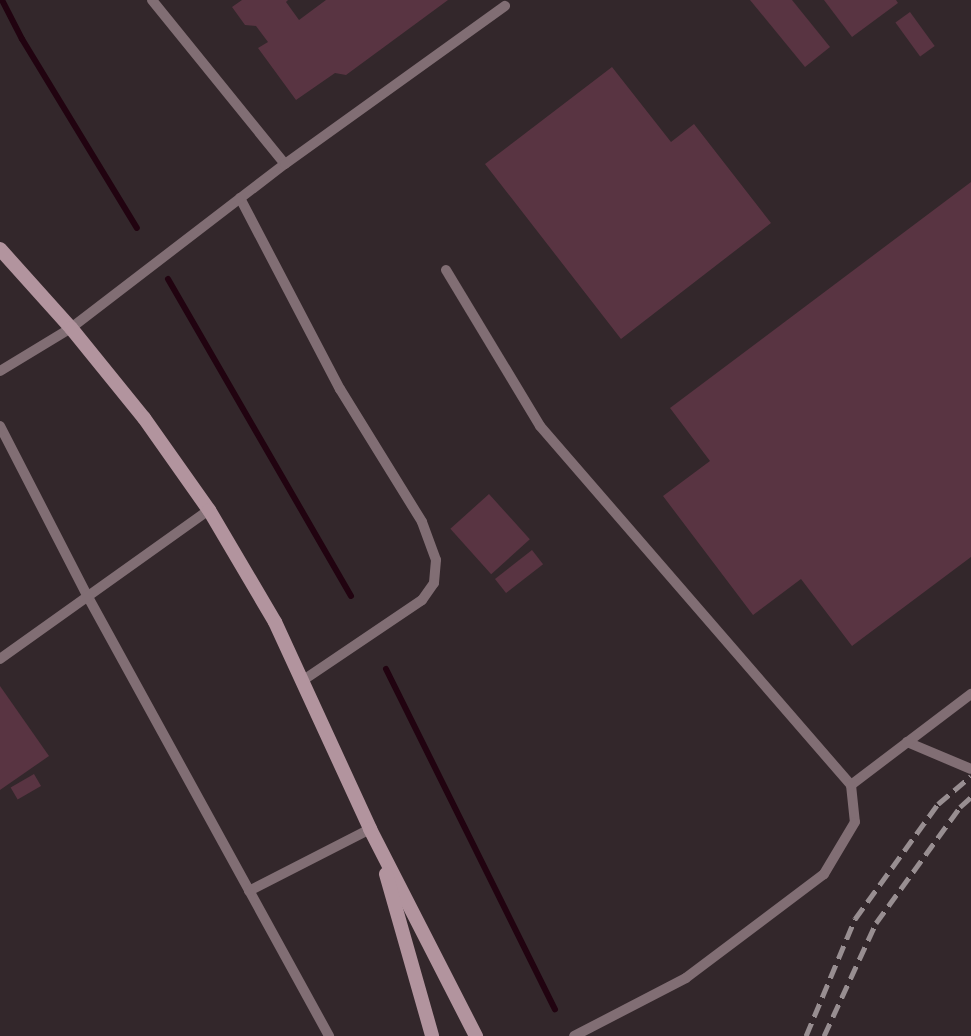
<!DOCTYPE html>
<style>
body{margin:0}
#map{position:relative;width:971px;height:1036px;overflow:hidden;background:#33272b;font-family:"Roboto Condensed",sans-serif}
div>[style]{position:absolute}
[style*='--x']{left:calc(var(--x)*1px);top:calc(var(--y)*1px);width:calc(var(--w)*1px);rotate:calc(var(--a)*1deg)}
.stream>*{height:6px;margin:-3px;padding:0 3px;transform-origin:3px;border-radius:3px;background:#210310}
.building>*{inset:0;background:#593442;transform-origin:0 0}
.lane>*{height:10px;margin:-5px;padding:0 5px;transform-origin:5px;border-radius:5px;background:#816e74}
.secondary>*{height:14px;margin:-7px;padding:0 7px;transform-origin:7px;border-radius:7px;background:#b2949e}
.rail>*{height:5px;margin-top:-2.5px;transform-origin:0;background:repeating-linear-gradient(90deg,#988e91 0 14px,transparent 0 21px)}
span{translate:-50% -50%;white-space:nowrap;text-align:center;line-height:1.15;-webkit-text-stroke:5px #171113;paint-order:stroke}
</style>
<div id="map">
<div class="stream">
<div style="--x:2;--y:0;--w:44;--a:62.9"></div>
<div style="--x:22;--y:39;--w:221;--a:58.7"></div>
<div style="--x:168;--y:279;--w:366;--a:60"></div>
<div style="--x:386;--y:669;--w:380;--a:63.6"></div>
</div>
<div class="building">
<div style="clip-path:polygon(242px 0,288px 0,286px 2px,299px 20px,326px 0,448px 0,346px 75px,335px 73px,296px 100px,258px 48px,268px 42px,256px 26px,245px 25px,232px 7px)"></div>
<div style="clip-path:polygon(750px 0,792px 0,830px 47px,805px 67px)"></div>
<div style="clip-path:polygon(824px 0,896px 0,898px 3px,852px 37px)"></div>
<div style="left:910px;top:12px;width:42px;height:18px;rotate:54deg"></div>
<div style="clip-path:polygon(612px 67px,671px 142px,694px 124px,771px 223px,621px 339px,485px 164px)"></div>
<div style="clip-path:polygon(971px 182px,971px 557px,852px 646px,801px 579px,753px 615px,663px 496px,710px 461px,670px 408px)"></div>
<div style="left:489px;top:494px;width:61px;height:52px;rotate:48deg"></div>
<div style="left:532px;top:550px;width:18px;height:47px;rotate:52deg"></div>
<div style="clip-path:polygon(0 686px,49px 756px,0 790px)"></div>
<div style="left:34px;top:774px;width:14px;height:27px;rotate:60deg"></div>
</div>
<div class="lane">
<div style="--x:152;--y:0;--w:211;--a:51"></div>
<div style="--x:240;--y:198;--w:216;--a:62.4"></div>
<div style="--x:340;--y:389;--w:156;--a:58.3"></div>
<div style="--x:422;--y:522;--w:40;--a:69.8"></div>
<div style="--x:436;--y:560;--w:23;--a:95"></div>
<div style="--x:434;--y:583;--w:21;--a:125"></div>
<div style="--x:422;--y:600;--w:145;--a:146"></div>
<div style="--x:446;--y:270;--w:182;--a:58.9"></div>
<div style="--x:540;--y:426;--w:475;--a:49.1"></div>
<div style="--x:851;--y:785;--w:37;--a:84"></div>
<div style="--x:855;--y:822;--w:61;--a:120.8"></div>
<div style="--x:824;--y:874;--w:173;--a:143"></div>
<div style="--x:686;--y:978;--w:126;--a:152.6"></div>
<div style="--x:0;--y:371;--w:83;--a:-31.2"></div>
<div style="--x:71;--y:328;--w:270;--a:-37.5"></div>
<div style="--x:285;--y:164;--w:271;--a:-35.7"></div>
<div style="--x:0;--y:426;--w:192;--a:62.8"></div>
<div style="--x:88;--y:597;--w:501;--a:61.23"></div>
<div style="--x:0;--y:659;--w:257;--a:-35.5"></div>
<div style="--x:907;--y:742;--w:69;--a:22.9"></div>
<div style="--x:851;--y:785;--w:151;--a:-37.2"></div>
<div style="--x:249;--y:891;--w:136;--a:-27.1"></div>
</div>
<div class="secondary">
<div style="--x:0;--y:249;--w:106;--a:48.1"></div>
<div style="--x:71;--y:328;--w:116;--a:51"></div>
<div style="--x:144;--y:418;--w:113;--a:54.8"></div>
<div style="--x:209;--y:510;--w:130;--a:59.5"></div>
<div style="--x:275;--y:622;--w:228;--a:65.3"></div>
<div style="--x:370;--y:829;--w:233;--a:62.9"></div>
<div style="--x:386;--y:874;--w:168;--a:74.1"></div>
</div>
<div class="rail">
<div style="--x:806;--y:1036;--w:127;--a:-67.3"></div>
<div style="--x:855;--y:919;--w:142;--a:-54.2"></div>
<div style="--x:938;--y:804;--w:43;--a:-40.3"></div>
<div style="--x:824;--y:1036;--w:124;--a:-65.3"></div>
<div style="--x:876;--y:923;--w:143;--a:-54.1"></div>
<div style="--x:960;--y:807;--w:15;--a:-42"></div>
</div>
</div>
